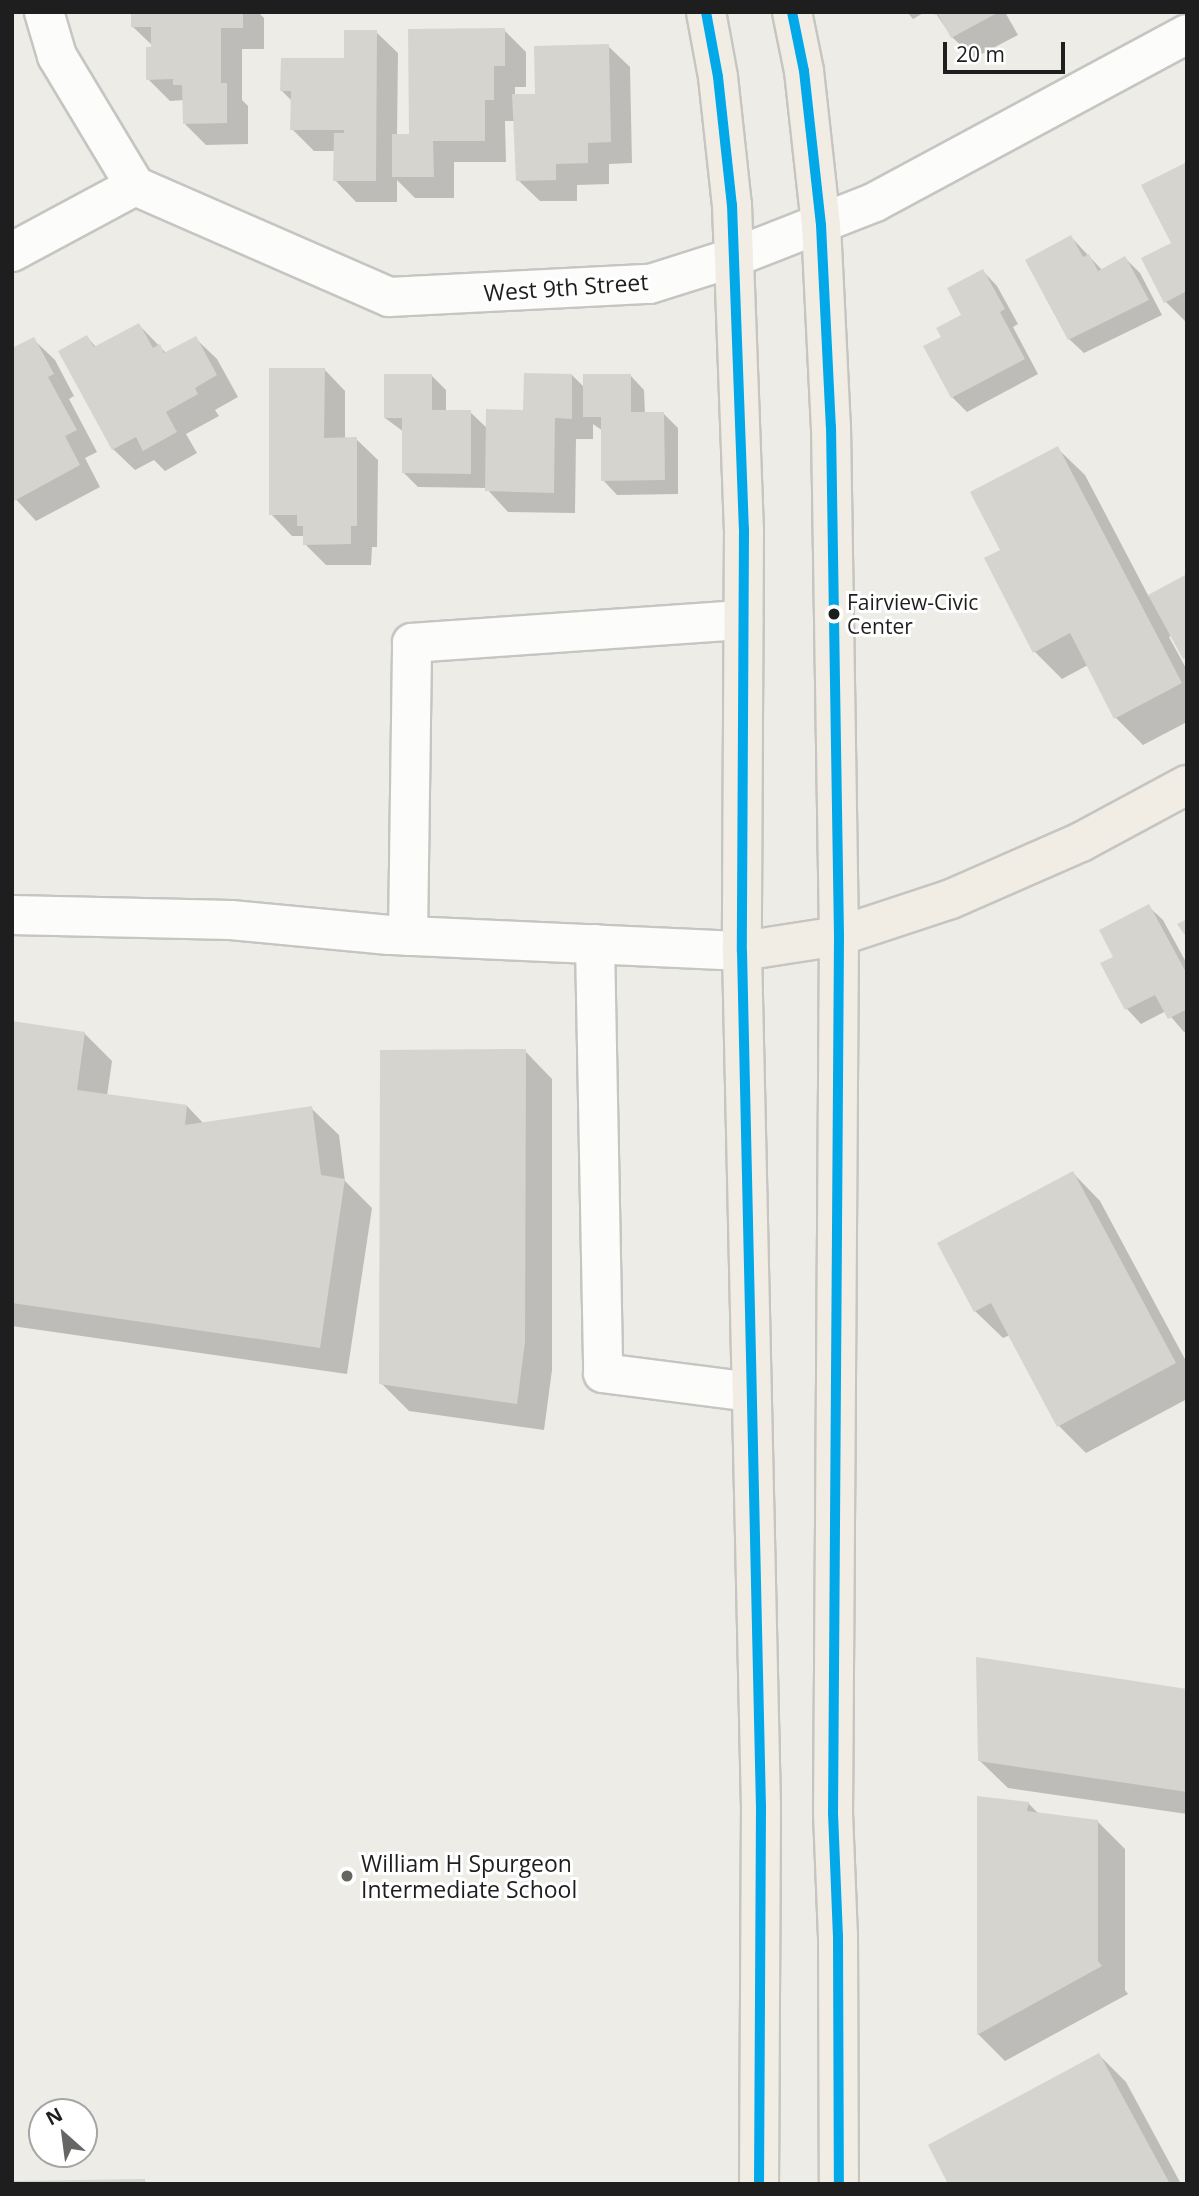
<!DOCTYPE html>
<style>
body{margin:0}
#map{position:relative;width:1199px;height:2196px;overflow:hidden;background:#edece6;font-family:"Open Sans",sans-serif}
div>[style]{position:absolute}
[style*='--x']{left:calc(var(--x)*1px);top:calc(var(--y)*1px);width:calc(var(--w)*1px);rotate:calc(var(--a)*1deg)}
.shadow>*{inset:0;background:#0003}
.building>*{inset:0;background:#d6d4cf}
.roads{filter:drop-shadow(2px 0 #c5c5c2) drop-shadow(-2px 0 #c5c5c2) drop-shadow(0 2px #c5c5c2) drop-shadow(0 -2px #c5c5c2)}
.minor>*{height:38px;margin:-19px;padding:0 19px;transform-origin:19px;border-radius:19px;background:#fcfcfb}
.major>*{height:38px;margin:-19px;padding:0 19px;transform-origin:19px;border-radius:19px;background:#f1ede4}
.bus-1>*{height:10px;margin:-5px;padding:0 5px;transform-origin:5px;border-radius:5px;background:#02a8e7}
.dots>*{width:19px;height:19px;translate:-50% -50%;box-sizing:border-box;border:4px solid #fff;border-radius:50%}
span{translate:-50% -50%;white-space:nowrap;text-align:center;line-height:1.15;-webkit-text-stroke:6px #fff;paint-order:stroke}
.bus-label{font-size:21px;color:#1e1e1e}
.left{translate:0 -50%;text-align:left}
.street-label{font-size:23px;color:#1e1e1e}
.poi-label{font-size:23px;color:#1e1e1e}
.frame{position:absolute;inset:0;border:14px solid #1e1e1e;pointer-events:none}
.north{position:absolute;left:28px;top:2098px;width:70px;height:70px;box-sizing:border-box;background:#fff;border:2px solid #a5a5a5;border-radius:50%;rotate:332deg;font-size:19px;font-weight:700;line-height:28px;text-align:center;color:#1e1e1e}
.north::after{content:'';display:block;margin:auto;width:24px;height:32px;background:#666664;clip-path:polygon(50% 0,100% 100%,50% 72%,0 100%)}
.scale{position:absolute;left:943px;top:42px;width:122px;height:32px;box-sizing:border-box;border:4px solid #1e1e1e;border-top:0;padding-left:9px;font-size:21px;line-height:24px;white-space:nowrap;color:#1e1e1e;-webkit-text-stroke:5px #fff;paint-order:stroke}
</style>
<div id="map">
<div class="shadow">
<div style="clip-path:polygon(133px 12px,258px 12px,264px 18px,264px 49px,242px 49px,242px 100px,248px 106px,248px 144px,206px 145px,184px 123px,184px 100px,170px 101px,148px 79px,155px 48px,133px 27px)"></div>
<div style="clip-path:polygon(907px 12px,925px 12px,913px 19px)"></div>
<div style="clip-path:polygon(935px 12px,1005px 12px,1018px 35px,974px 58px,952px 37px)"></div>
<div style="clip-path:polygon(504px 30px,526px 52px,526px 87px,515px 87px,515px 96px,537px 96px,608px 46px,630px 67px,632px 163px,609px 164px,609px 184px,577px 185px,577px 201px,540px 201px,518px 180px,515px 121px,505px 121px,506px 162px,454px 162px,454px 198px,415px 198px,397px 180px,397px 202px,356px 202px,335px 180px,335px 151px,314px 151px,292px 129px,292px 101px,282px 91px,345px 59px,376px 32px,398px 53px,397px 136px,411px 136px)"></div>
<div style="clip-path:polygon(1187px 164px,1187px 323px,1166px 302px,1143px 259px,1173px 244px)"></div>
<div style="clip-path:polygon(1071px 237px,1102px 270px,1125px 258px,1140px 273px,1162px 315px,1084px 353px,1069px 339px)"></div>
<div style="clip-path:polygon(983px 271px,997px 286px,1018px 324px,1013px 327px,1038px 374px,967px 412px,952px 397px,943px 338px,963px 315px)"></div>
<div style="clip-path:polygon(139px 325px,167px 354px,195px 338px,217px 359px,238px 397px,215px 410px,219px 416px,186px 434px,197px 453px,165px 471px,154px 460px,135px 470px,113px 449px,87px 337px,97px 348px)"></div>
<div style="clip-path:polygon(33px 339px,55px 360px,74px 396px,69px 399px,97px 452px,85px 458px,100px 487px,36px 521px,12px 495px,12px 350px)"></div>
<div style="clip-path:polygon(324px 369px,345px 391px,345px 439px,356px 439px,378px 460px,377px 547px,372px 547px,371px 565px,326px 565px,305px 544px,305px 536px,292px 536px,271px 514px)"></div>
<div style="clip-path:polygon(572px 375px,585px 388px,630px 375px,644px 390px,645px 414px,663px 413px,678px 428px,678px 494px,617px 495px,603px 480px,603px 431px,593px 424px,593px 439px,576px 439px,575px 513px,508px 512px,486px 488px,418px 487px,404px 473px,404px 432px,385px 418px,432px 376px,446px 390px,446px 412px,470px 412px,488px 429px,525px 412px)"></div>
<div style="clip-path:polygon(1057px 448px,1085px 475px,1149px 597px,1187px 576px,1187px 660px,1172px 635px,1169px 637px,1187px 670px,1187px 722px,1143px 745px,1116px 718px,1088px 665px,1062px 679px,1035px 652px,1002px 551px)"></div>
<div style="clip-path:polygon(1148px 906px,1163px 920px,1187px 964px,1187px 1031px,1184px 1032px,1166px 1011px,1141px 1024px,1127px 1009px,1103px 964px,1115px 957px)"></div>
<div style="clip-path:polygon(12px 1023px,84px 1033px,112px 1061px,107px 1096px,187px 1106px,204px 1124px,311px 1108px,339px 1135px,345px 1181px,372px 1208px,347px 1374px,12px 1326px)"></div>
<div style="clip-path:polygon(525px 1051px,552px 1079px,552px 1370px,544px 1430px,409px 1411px,381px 1383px)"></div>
<div style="clip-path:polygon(1073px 1173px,1100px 1201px,1187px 1363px,1187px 1399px,1086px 1453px,1058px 1425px,1010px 1335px,1003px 1338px,975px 1311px)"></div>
<div style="clip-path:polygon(1187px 1691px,1187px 1814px,1008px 1788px,980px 1761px)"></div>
<div style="clip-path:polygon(979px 1798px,1028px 1803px,1039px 1814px,1097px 1821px,1125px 1849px,1125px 1990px,1128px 1994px,1005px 2061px,978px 2034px)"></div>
<div style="clip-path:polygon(1099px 2055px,1126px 2082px,1181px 2184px,950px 2184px)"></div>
</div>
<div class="building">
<div style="clip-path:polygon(131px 12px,243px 12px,243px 28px,221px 28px,221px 83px,227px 83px,227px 123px,183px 124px,182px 85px,173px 85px,173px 79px,146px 80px,146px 47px,151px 47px,151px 27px,131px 27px)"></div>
<div style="clip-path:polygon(933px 12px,999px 12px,951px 38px,938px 14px,935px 15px)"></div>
<div style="clip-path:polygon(505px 28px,505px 66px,494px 66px,494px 100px,485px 100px,485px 141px,433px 141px,434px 177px,392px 177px,392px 134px,409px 134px,408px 29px)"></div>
<div style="clip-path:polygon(344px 30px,377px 30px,376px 181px,333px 181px,334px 133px,344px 133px,344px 130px,290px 130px,291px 91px,280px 91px,281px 58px,344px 58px)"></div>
<div style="clip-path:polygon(609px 44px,611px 142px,588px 143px,588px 163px,556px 164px,556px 180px,516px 181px,512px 94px,535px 94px,534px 46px)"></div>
<div style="clip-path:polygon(1187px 162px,1187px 291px,1164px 303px,1141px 258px,1171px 243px,1141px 185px)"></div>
<div style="clip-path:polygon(1071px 235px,1083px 257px,1089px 254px,1098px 271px,1125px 256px,1149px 300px,1068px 340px,1025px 260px)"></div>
<div style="clip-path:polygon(983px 269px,1005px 309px,1000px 312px,1025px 359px,951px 398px,923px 346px,941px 337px,936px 328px,961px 315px,947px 288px)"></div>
<div style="clip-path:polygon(139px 323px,153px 348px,160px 344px,164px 353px,196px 336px,217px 375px,195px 388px,198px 394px,166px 412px,177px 432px,143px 451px,136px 437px,112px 450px,58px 351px,87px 335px,94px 347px)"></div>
<div style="clip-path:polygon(34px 337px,54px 374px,48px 377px,77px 430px,65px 436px,80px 465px,14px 501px,12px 348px)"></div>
<div style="clip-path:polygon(269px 368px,325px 368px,324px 438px,357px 437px,357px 526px,351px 526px,351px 544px,303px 545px,303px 526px,297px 526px,297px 515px,269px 515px)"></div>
<div style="clip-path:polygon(524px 373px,572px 374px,572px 419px,555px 418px,554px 493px,485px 491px,486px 409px,523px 410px)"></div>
<div style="clip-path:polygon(384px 374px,432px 374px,432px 410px,471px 410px,471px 474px,402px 473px,402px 418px,384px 418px)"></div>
<div style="clip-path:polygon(583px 374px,631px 374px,631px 412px,664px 412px,665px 480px,601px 481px,601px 417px,583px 417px)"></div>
<div style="clip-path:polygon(1058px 446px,1182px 683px,1114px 719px,1070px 633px,1033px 653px,984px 558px,1000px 550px,970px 492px)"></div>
<div style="clip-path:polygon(1187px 574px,1187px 657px,1183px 659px,1148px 595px)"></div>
<div style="clip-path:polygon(1149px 904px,1187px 974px,1187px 1009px,1168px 1019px,1155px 995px,1125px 1010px,1100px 963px,1113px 957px,1099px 930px)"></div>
<div style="clip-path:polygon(1187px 919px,1187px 938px,1177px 924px)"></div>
<div style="clip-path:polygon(12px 1021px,85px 1032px,77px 1090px,187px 1105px,185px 1125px,312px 1106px,321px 1175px,345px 1179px,320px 1348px,12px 1303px)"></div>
<div style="clip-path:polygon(526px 1049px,525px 1342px,517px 1404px,379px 1384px,380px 1050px)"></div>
<div style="clip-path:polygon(1073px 1171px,1176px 1363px,1057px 1427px,991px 1303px,974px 1312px,937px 1243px)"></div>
<div style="clip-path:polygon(976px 1657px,1187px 1689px,1187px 1792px,978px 1761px)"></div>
<div style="clip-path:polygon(977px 1796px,1029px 1802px,1027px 1811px,1098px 1820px,1098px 1961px,1102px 1966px,977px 2035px)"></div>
<div style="clip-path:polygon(1099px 2053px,1170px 2184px,948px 2184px,928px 2145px)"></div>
<div style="clip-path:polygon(145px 2179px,145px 2184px,12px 2184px,12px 2181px)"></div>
</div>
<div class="roads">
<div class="minor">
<div style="--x:44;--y:12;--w:46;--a:73.5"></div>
<div style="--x:57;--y:56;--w:152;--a:59"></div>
<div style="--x:12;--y:252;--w:140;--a:-28.2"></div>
<div style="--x:135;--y:186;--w:277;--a:23.6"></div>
<div style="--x:389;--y:297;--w:261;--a:-2.9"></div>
<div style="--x:650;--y:284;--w:89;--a:-17.6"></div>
<div style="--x:735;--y:257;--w:150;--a:-21.4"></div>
<div style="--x:875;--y:202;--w:354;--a:-28.3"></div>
<div style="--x:12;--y:915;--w:219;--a:1.3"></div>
<div style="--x:231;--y:920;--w:159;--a:5.4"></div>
<div style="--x:389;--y:935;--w:353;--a:2.6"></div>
<div style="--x:408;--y:936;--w:293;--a:-89.2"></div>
<div style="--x:412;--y:643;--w:332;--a:-4"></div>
<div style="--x:595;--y:944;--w:429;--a:88.9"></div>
<div style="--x:603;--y:1373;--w:149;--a:7.3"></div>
</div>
<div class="major">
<div style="--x:706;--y:12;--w:66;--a:79.5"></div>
<div style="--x:718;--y:77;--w:129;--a:83.8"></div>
<div style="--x:732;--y:205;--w:324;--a:87.9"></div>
<div style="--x:744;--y:529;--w:422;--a:90.3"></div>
<div style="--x:742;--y:951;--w:855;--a:88.73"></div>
<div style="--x:761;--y:1806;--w:378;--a:90.3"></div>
<div style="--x:792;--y:12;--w:60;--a:78.5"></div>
<div style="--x:804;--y:71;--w:155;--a:83.7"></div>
<div style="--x:821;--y:225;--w:202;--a:87.2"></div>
<div style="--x:831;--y:427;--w:509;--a:89.1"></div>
<div style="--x:839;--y:936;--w:877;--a:90.39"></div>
<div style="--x:833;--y:1813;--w:122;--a:87.7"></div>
<div style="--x:838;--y:1935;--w:249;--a:89.8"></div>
<div style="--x:742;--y:951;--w:98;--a:-8.8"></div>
<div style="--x:839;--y:936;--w:118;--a:-18.3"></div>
<div style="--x:951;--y:899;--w:142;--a:-23.7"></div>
<div style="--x:1081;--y:842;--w:120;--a:-28.3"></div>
</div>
</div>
<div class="bus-1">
<div style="--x:706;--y:12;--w:66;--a:79.5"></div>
<div style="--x:718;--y:77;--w:129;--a:83.8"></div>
<div style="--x:732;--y:205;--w:324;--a:87.9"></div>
<div style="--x:744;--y:529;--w:422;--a:90.3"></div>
<div style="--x:742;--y:951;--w:855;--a:88.73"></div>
<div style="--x:761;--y:1806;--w:378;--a:90.3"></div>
<div style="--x:792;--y:12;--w:60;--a:78.5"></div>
<div style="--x:804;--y:71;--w:155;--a:83.7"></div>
<div style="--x:821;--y:225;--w:202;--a:87.2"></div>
<div style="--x:831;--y:427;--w:509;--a:89.1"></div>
<div style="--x:839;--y:936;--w:877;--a:90.39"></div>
<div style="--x:833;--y:1813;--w:122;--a:87.7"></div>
<div style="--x:838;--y:1935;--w:249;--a:89.8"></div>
</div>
<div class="dots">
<div style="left:834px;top:614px;background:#1e1e1e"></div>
<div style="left:347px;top:1876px;background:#666664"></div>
</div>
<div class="bus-label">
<span class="left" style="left:847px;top:614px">Fairview-Civic<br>Center</span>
</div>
<div class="street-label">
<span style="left:566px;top:287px;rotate:-4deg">West 9th Street</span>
</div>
<div class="poi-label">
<span class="left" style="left:361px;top:1876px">William H Spurgeon<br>Intermediate School</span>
</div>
<div class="frame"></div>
<div class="north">N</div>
<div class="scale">20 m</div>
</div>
